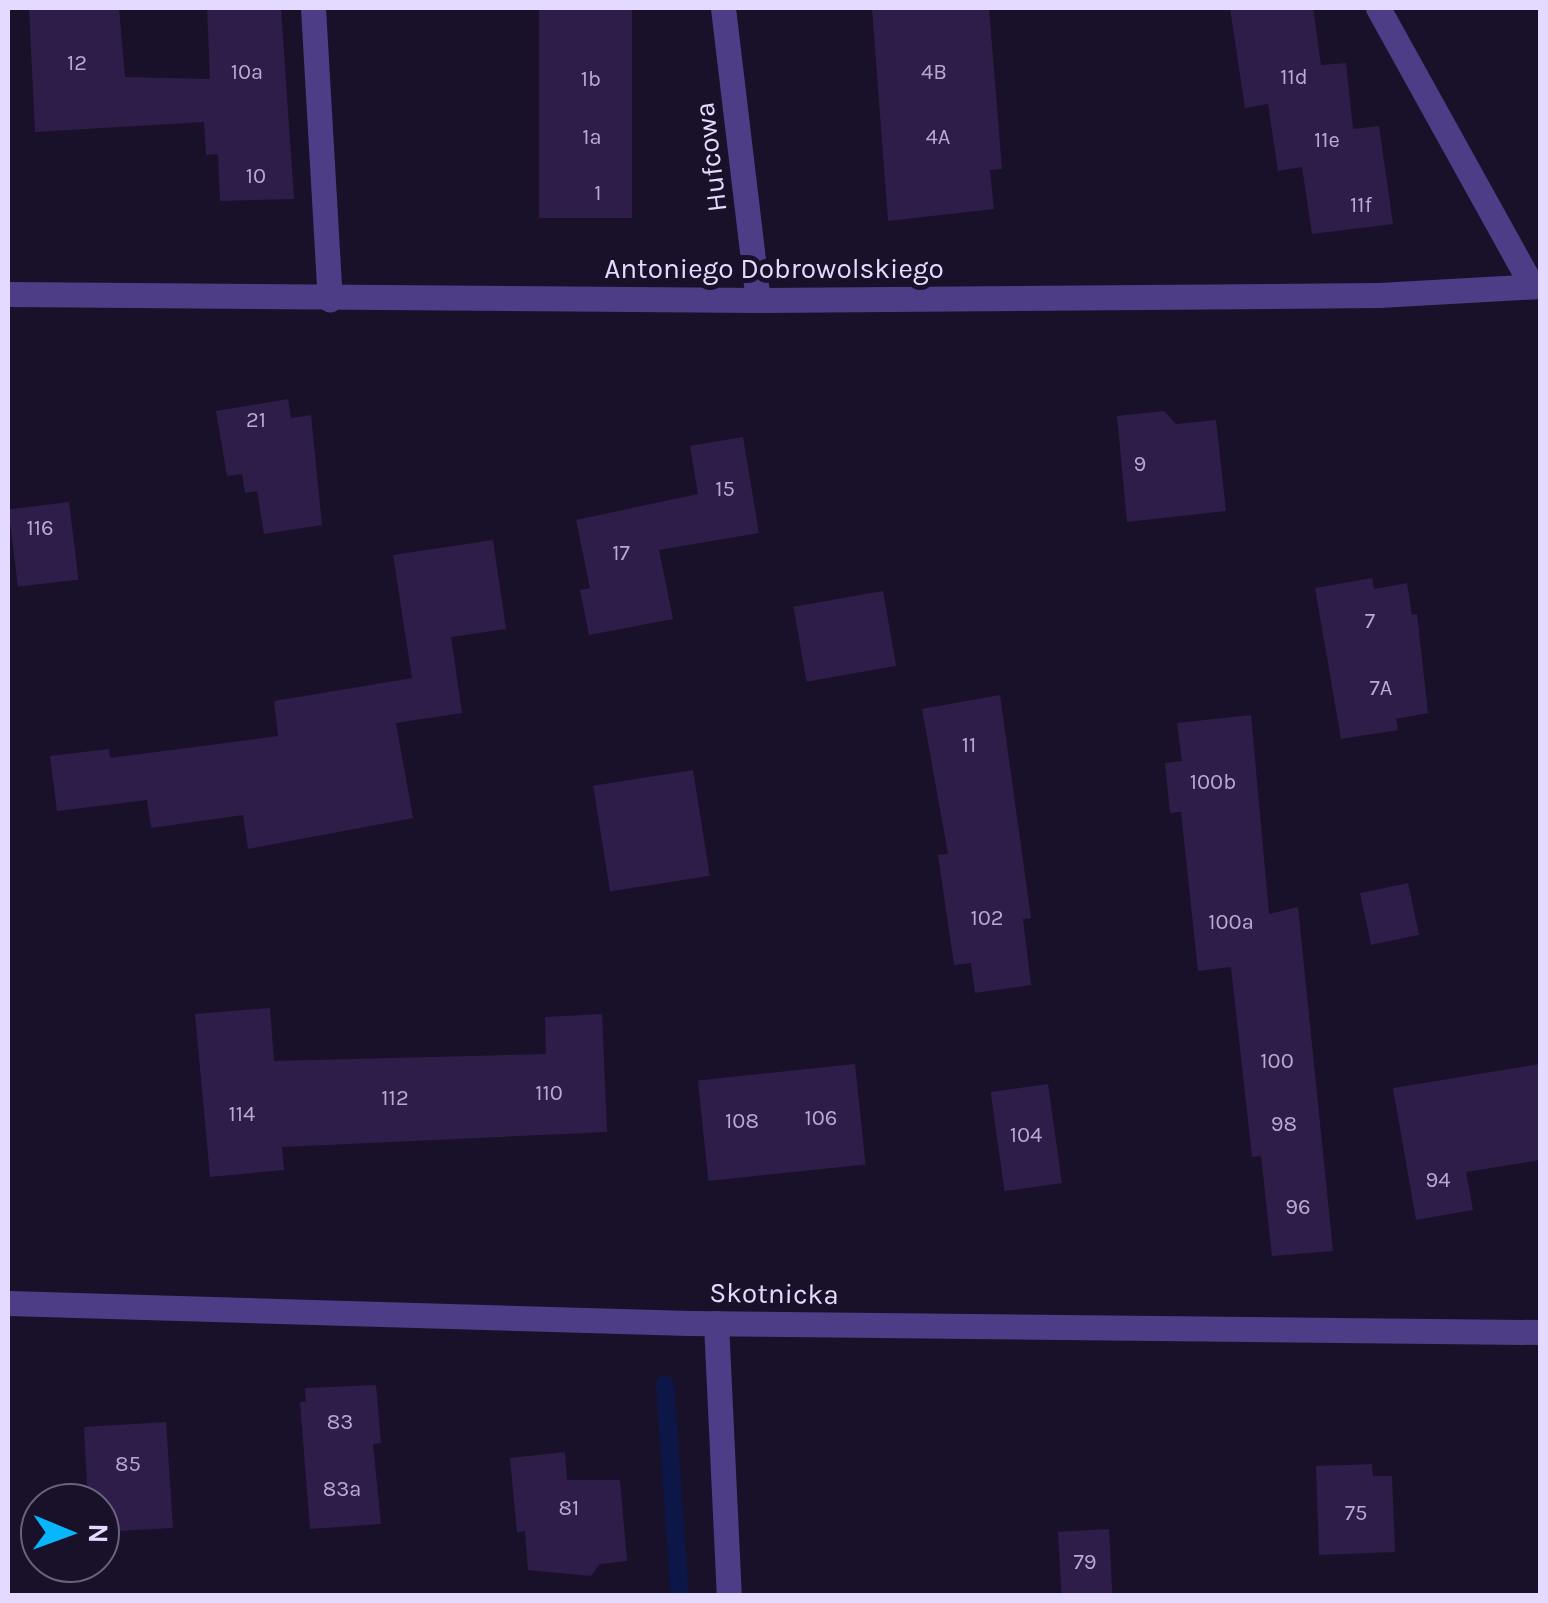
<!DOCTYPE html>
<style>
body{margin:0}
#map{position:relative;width:1548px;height:1603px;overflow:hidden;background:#191129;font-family:Karla,sans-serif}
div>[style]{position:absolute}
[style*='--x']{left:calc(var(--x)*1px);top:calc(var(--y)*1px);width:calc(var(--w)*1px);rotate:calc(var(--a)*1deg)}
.stream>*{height:18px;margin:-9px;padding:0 9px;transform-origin:9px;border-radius:9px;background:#0c1647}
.building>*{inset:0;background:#2e1d49;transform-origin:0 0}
.service>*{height:25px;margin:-12.5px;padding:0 12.5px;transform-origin:12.5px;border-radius:12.5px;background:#4d3d87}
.minor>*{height:25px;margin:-12.5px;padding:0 12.5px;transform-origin:12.5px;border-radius:12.5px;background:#4d3d87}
.tertiary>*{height:25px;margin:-12.5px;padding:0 12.5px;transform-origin:12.5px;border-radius:12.5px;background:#4d3d87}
span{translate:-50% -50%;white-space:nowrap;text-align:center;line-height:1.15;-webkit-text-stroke:10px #191129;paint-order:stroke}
.number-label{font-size:22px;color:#b6aad1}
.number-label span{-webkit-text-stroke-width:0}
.street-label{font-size:28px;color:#e4d9fe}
.frame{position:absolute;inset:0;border:10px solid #e4d9fe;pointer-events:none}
.north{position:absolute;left:20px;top:1483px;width:100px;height:100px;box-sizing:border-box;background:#191129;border:2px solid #6a617e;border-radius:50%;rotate:91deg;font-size:28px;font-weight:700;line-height:40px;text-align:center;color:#e4d9fe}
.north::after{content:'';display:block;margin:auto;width:35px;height:45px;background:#08b6fb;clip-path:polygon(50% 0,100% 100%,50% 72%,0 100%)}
</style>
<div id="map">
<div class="stream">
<div style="--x:665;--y:1384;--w:213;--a:86"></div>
</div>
<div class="building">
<div style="clip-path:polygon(29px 8px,119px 8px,125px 77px,210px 79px,207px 8px,281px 8px,294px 199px,220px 201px,218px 154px,206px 155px,204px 122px,35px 132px)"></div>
<div style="left:539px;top:8px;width:93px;height:210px"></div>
<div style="clip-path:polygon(872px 8px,989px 8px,1002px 169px,990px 170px,994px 209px,888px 221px)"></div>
<div style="clip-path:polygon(1230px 8px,1313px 8px,1321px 65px,1346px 63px,1353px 129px,1379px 126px,1393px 224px,1312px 234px,1302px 167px,1278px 171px,1268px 104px,1245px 108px)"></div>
<div style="clip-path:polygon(288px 399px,291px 418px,311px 415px,322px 525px,264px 534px,257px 491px,245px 493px,242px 474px,227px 476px,216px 411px)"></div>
<div style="clip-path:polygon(1164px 411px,1176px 424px,1216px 420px,1226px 511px,1127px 522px,1117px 416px)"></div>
<div style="clip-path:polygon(743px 437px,759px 533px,659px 550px,673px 619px,589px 635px,580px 590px,590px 588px,576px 520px,698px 494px,690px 446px)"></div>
<div style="left:69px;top:502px;width:78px;height:61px;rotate:83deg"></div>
<div style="clip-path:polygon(493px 540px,506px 629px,451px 637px,462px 713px,396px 723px,413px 818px,248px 849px,243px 815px,151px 828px,147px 800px,57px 811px,50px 756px,109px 749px,110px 758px,278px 736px,274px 701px,412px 678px,393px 555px)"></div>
<div style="clip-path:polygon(1372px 578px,1374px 589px,1407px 583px,1412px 615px,1417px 614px,1428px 713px,1396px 719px,1398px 730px,1341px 739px,1315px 588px)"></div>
<div style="left:883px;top:591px;width:76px;height:91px;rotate:80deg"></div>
<div style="clip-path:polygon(1000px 695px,1031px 918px,1023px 919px,1031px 985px,975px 993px,971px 963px,954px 965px,938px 855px,948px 854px,922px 709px)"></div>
<div style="clip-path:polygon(1251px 715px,1269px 914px,1298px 907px,1333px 1251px,1272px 1256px,1261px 1156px,1252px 1157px,1231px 967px,1198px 971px,1181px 812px,1170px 813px,1165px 763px,1182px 761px,1177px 723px)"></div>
<div style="left:693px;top:770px;width:107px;height:101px;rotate:81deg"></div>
<div style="left:1408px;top:883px;width:53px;height:49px;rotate:78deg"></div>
<div style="clip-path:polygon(270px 1008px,274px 1061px,546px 1054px,545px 1017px,602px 1014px,607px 1132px,282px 1147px,284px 1170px,210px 1177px,195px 1014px)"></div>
<div style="left:855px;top:1064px;width:101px;height:158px;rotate:84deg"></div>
<div style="clip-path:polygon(1540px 1064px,1540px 1160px,1466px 1172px,1473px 1210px,1416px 1220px,1393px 1088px)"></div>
<div style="left:1048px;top:1084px;width:100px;height:58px;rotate:82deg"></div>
<div style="clip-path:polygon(376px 1385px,381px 1443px,373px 1444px,381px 1524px,310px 1529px,300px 1402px,306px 1402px,305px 1388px)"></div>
<div style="clip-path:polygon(166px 1422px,173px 1528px,100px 1532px,100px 1503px,88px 1503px,84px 1427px)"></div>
<div style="clip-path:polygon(565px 1452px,567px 1480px,620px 1480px,627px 1561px,600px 1564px,591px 1576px,528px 1570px,525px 1531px,517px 1532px,510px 1458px)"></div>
<div style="clip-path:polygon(1372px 1464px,1373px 1476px,1392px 1476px,1395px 1552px,1319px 1555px,1316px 1466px)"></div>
<div style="left:1109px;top:1529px;width:67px;height:51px;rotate:87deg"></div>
</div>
<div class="service">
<div style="--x:313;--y:8;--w:292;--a:86.7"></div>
<div style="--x:1378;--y:8;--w:318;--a:61"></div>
<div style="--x:716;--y:1323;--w:273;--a:87.3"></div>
</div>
<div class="minor">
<div style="--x:723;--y:8;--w:294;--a:83.2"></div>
<div style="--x:8;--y:294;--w:750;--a:0.46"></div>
<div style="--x:758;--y:300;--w:621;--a:-0.46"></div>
<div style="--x:1379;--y:295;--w:161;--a:-3.2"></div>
</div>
<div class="tertiary">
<div style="--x:8;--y:1303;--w:682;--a:1.68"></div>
<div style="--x:690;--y:1323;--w:850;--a:0.61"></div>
</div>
<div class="number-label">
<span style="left:77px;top:64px">12</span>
<span style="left:247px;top:73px">10a</span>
<span style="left:934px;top:73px">4B</span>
<span style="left:1294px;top:78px">11d</span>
<span style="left:591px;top:80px">1b</span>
<span style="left:592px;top:138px">1a</span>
<span style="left:938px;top:138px">4A</span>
<span style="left:1327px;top:141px">11e</span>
<span style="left:256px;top:177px">10</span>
<span style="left:598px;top:194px">1</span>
<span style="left:1361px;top:206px">11f</span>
<span style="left:256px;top:421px">21</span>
<span style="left:1140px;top:465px">9</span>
<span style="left:725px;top:490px">15</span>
<span style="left:40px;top:529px">116</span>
<span style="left:621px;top:554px">17</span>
<span style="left:1370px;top:622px">7</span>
<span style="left:1381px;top:689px">7A</span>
<span style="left:969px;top:746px">11</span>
<span style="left:1213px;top:783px">100b</span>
<span style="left:987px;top:919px">102</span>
<span style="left:1231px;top:923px">100a</span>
<span style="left:1277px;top:1062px">100</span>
<span style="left:549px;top:1094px">110</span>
<span style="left:395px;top:1099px">112</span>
<span style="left:242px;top:1115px">114</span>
<span style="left:821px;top:1119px">106</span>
<span style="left:742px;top:1122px">108</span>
<span style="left:1284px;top:1125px">98</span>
<span style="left:1026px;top:1136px">104</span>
<span style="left:1438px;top:1181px">94</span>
<span style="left:1298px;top:1208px">96</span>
<span style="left:340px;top:1423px">83</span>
<span style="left:128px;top:1465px">85</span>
<span style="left:342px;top:1490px">83a</span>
<span style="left:569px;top:1509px">81</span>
<span style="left:1356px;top:1514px">75</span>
<span style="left:1085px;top:1563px">79</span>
</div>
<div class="street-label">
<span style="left:711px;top:157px;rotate:-97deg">Hufcowa</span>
<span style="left:774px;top:269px">Antoniego Dobrowolskiego</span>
<span style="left:774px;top:1294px;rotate:1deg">Skotnicka</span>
</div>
<div class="frame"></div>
<div class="north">N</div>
</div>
